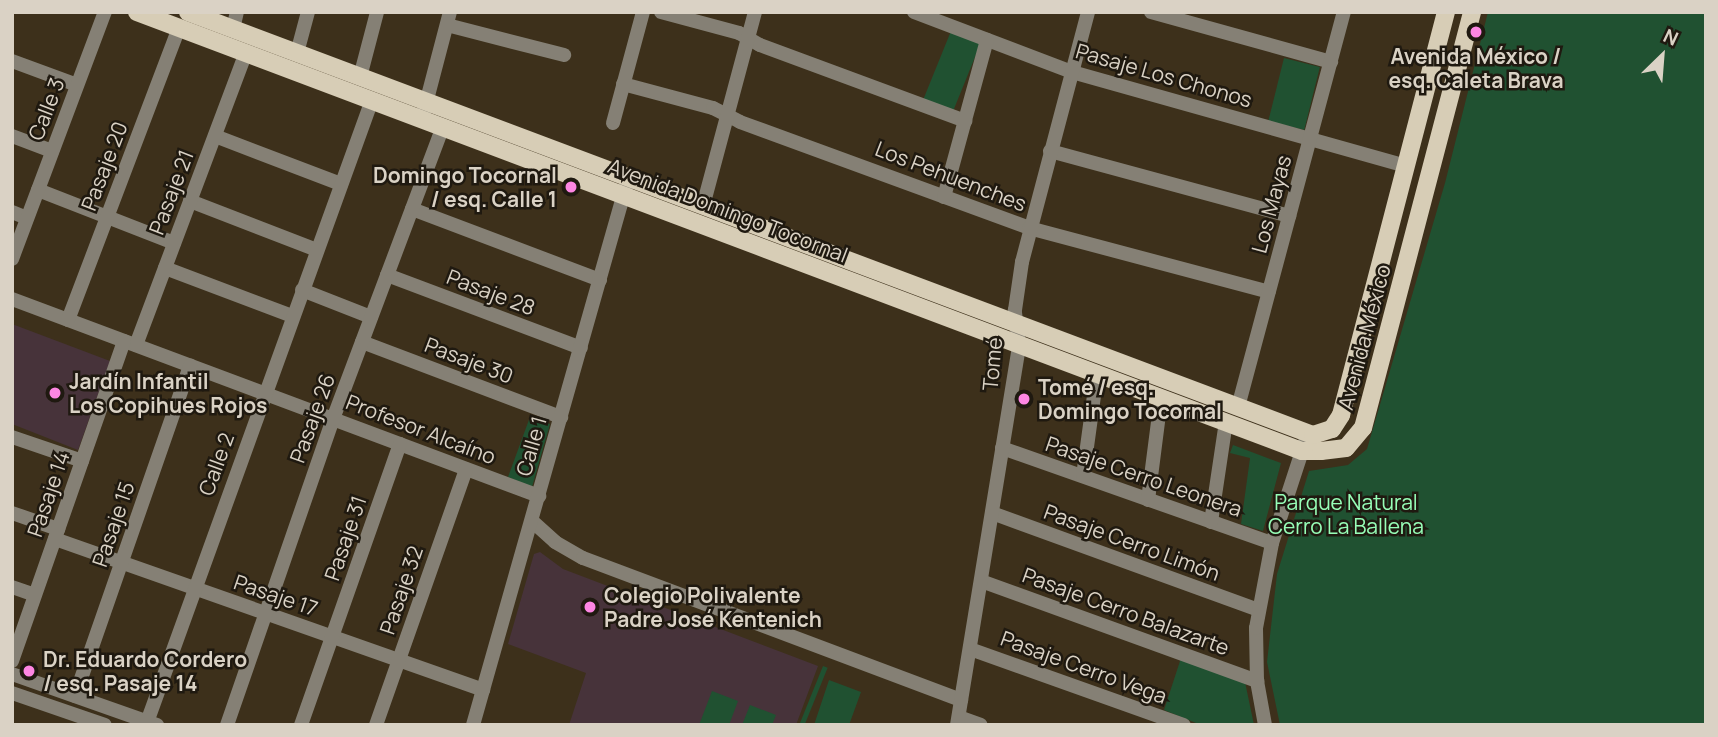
<!DOCTYPE html>
<meta charset="utf-8">
<style>
body{margin:0}
#map{position:relative;width:1718px;height:737px;overflow:hidden;background:#3d301b;font-family:Manrope,sans-serif}
div>[style]{position:absolute}
[style*='--x']{left:calc(var(--x)*1px);top:calc(var(--y)*1px);width:calc(var(--w)*1px);rotate:calc(var(--a)*1deg)}
.education>*{inset:0;background:#47333a}
.green>*{inset:0;background:#205131;transform-origin:0 0}
.minor>*{height:14px;margin:-7px;padding:0 7px;transform-origin:7px;border-radius:7px;background:#858075}
.major>*{height:18px;margin:-9px;padding:0 9px;transform-origin:9px;border-radius:9px;background:#d7cdb6}
.dots>*{width:19px;height:19px;translate:-50% -50%;box-sizing:border-box;border:4px solid #1f1910;border-radius:50%}
span{translate:-50% -50%;white-space:nowrap;text-align:center;line-height:1.15;-webkit-text-stroke:5px #1f1910;paint-order:stroke}
.poi-label{font-size:21px;color:#dad2c5;font-weight:700}
.right{translate:-100% -50%;text-align:right}
.left{translate:0 -50%;text-align:left}
.street-label{font-size:21px;color:#dad2c5}
.park-label{font-size:21px;color:#97feb7}
.frame{position:absolute;inset:0;border:14px solid #dad2c5;pointer-events:none}
.north{position:absolute;left:1627px;top:21px;width:70px;height:70px;-webkit-text-stroke:5px #1f1910;paint-order:stroke;rotate:25deg;font-size:19px;font-weight:700;line-height:28px;text-align:center;color:#dad2c5}
.north::after{content:'';display:block;margin:auto;width:24px;height:32px;background:#dad2c5;clip-path:polygon(50% 0,100% 100%,50% 72%,0 100%)}
</style>
<div id="map">
<div class="education">
<div style="clip-path:polygon(12px 324px,110px 361px,78px 450px,12px 424px)"></div>
<div style="clip-path:polygon(540px 552px,563px 569px,818px 666px,796px 725px,569px 725px,586px 673px,508px 644px,534px 554px)"></div>
</div>
<div class="green">
<div style="clip-path:polygon(1488px 12px,1706px 12px,1706px 725px,1280px 725px,1267px 662px,1277px 574px,1309px 471px,1348px 465px,1367px 449px,1445px 183px)"></div>
<div style="left:951px;top:31px;width:32px;height:74px;rotate:22deg"></div>
<div style="left:1284px;top:58px;width:37px;height:65px;rotate:14deg"></div>
<div style="clip-path:polygon(530px 417px,550px 424px,532px 487px,508px 477px)"></div>
<div style="clip-path:polygon(1233px 445px,1281px 463px,1263px 531px,1241px 524px,1250px 458px,1230px 453px)"></div>
<div style="clip-path:polygon(1182px 655px,1245px 682px,1254px 725px,1201px 725px,1164px 710px)"></div>
<div style="left:823px;top:666px;width:5px;height:63px;rotate:22deg"></div>
<div style="clip-path:polygon(829px 680px,861px 692px,849px 725px,814px 725px)"></div>
<div style="clip-path:polygon(712px 691px,738px 701px,729px 725px,699px 725px)"></div>
<div style="clip-path:polygon(750px 705px,776px 715px,772px 725px,742px 725px)"></div>
</div>
<div class="minor">
<div style="--x:661;--y:12;--w:81;--a:15.1"></div>
<div style="--x:739;--y:33;--w:24;--a:30"></div>
<div style="--x:760;--y:45;--w:219;--a:20.3"></div>
<div style="--x:914;--y:12;--w:169;--a:20.8"></div>
<div style="--x:1072;--y:72;--w:348;--a:15.7"></div>
<div style="--x:1151;--y:12;--w:187;--a:15.5"></div>
<div style="--x:447;--y:25;--w:121;--a:14.4"></div>
<div style="--x:233;--y:29;--w:17;--a:-77"></div>
<div style="--x:297;--y:53;--w:42;--a:-75"></div>
<div style="--x:12;--y:61;--w:69;--a:20.3"></div>
<div style="--x:360;--y:77;--w:67;--a:-75.3"></div>
<div style="--x:623;--y:84;--w:93;--a:14.9"></div>
<div style="--x:713;--y:108;--w:30;--a:27"></div>
<div style="--x:740;--y:122;--w:308;--a:20.1"></div>
<div style="--x:1029;--y:228;--w:248;--a:14.9"></div>
<div style="--x:424;--y:111;--w:102;--a:-75.3"></div>
<div style="--x:613;--y:123;--w:115;--a:-74.9"></div>
<div style="--x:12;--y:136;--w:43;--a:20.6"></div>
<div style="--x:215;--y:136;--w:135;--a:20.9"></div>
<div style="--x:1050;--y:151;--w:248;--a:15.2"></div>
<div style="--x:38;--y:190;--w:146;--a:21.3"></div>
<div style="--x:944;--y:197;--w:163;--a:-74.7"></div>
<div style="--x:190;--y:201;--w:136;--a:21.1"></div>
<div style="--x:703;--y:206;--w:201;--a:-75"></div>
<div style="--x:412;--y:209;--w:201;--a:20.7"></div>
<div style="--x:12;--y:212;--w:16;--a:22"></div>
<div style="--x:12;--y:259;--w:264;--a:-69.4"></div>
<div style="--x:165;--y:268;--w:136;--a:20.7"></div>
<div style="--x:387;--y:275;--w:207;--a:20.6"></div>
<div style="--x:302;--y:290;--w:74;--a:21.4"></div>
<div style="--x:12;--y:299;--w:563;--a:20.5"></div>
<div style="--x:68;--y:320;--w:312;--a:-69.2"></div>
<div style="--x:362;--y:342;--w:213;--a:20.7"></div>
<div style="--x:136;--y:345;--w:312;--a:-69.4"></div>
<div style="--x:1238;--y:407;--w:409;--a:-75"></div>
<div style="--x:12;--y:437;--w:74;--a:18.9"></div>
<div style="--x:1002;--y:448;--w:286;--a:19.4"></div>
<div style="--x:1083;--y:476;--w:103;--a:-82.2"></div>
<div style="--x:1148;--y:500;--w:103;--a:-82.7"></div>
<div style="--x:12;--y:513;--w:49;--a:19.2"></div>
<div style="--x:992;--y:513;--w:283;--a:20"></div>
<div style="--x:532;--y:521;--w:31;--a:42"></div>
<div style="--x:555;--y:542;--w:32;--a:30"></div>
<div style="--x:583;--y:558;--w:404;--a:20.6"></div>
<div style="--x:1211;--y:522;--w:101;--a:-81.5"></div>
<div style="--x:55;--y:539;--w:454;--a:19.4"></div>
<div style="--x:981;--y:581;--w:294;--a:19.9"></div>
<div style="--x:12;--y:587;--w:24;--a:19"></div>
<div style="--x:970;--y:649;--w:227;--a:19.6"></div>
<div style="--x:12;--y:661;--w:339;--a:-70.7"></div>
<div style="--x:12;--y:674;--w:154;--a:19.4"></div>
<div style="--x:12;--y:693;--w:98;--a:19"></div>
<div style="--x:75;--y:696;--w:350;--a:-70.8"></div>
<div style="--x:959;--y:717;--w:23;--a:20"></div>
<div style="--x:146;--y:725;--w:665;--a:-70.12"></div>
<div style="--x:227;--y:725;--w:324;--a:-70.9"></div>
<div style="--x:333;--y:419;--w:312;--a:-69.4"></div>
<div style="--x:301;--y:725;--w:298;--a:-70.6"></div>
<div style="--x:376;--y:725;--w:271;--a:-70.6"></div>
<div style="--x:473;--y:725;--w:560;--a:-74.15"></div>
<div style="--x:957;--y:725;--w:385;--a:-80.7"></div>
<div style="--x:1019;--y:345;--w:35;--a:-97"></div>
<div style="--x:1015;--y:310;--w:49;--a:-81.7"></div>
<div style="--x:1022;--y:262;--w:259;--a:-75.2"></div>
<div style="--x:1265;--y:725;--w:45;--a:-100.3"></div>
<div style="--x:1257;--y:681;--w:53;--a:-91.1"></div>
<div style="--x:1256;--y:628;--w:86;--a:-79.3"></div>
<div style="--x:1272;--y:543;--w:106;--a:-71.9"></div>
</div>
<div class="major">
<div style="--x:137;--y:12;--w:1245;--a:20.65"></div>
<div style="--x:1302;--y:451;--w:19;--a:0"></div>
<div style="--x:1321;--y:451;--w:25;--a:-7"></div>
<div style="--x:1346;--y:448;--w:26;--a:-50"></div>
<div style="--x:1363;--y:428;--w:430;--a:-75.3"></div>
<div style="--x:188;--y:12;--w:1202;--a:20.61"></div>
<div style="--x:1313;--y:435;--w:20;--a:-18"></div>
<div style="--x:1332;--y:429;--w:17;--a:-57"></div>
<div style="--x:1341;--y:415;--w:416;--a:-75.4"></div>
</div>
<div class="dots">
<div style="left:1476px;top:32px;background:#fd86e3"></div>
<div style="left:571px;top:187px;background:#fd86e3"></div>
<div style="left:55px;top:393px;background:#fd86e3"></div>
<div style="left:1024px;top:399px;background:#fd86e3"></div>
<div style="left:590px;top:607px;background:#fd86e3"></div>
<div style="left:29px;top:671px;background:#fd86e3"></div>
</div>
<div class="poi-label">
<span style="left:1476px;top:68px">Avenida México /<br>esq. Caleta Brava</span>
<span class="right" style="left:557px;top:187px">Domingo Tocornal<br>/ esq. Calle 1</span>
<span class="left" style="left:69px;top:393px">Jardín Infantil<br>Los Copihues Rojos</span>
<span class="left" style="left:1038px;top:399px">Tomé / esq.<br>Domingo Tocornal</span>
<span class="left" style="left:604px;top:607px">Colegio Polivalente<br>Padre José Kentenich</span>
<span class="left" style="left:43px;top:671px">Dr. Eduardo Cordero<br>/ esq. Pasaje 14</span>
</div>
<div class="street-label">
<span style="left:1164px;top:75px;rotate:16deg">Pasaje Los Chonos</span>
<span style="left:46px;top:109px;rotate:-69deg">Calle 3</span>
<span style="left:104px;top:166px;rotate:-69deg">Pasaje 20</span>
<span style="left:951px;top:176px;rotate:21deg">Los Pehuenches</span>
<span style="left:171px;top:192px;rotate:-69deg">Pasaje 21</span>
<span style="left:1271px;top:204px;rotate:-75deg">Los Mayas</span>
<span style="left:728px;top:210px;rotate:21deg">Avenida Domingo Tocornal</span>
<span style="left:491px;top:292px;rotate:21deg">Pasaje 28</span>
<span style="left:1364px;top:337px;rotate:-75deg">Avenida México</span>
<span style="left:469px;top:360px;rotate:21deg">Pasaje 30</span>
<span style="left:992px;top:364px;rotate:-85deg">Tomé</span>
<span style="left:312px;top:418px;rotate:-70deg">Pasaje 26</span>
<span style="left:421px;top:429px;rotate:21deg">Profesor Alcaíno</span>
<span style="left:531px;top:446px;rotate:-74deg">Calle 1</span>
<span style="left:216px;top:464px;rotate:-70deg">Calle 2</span>
<span style="left:1144px;top:476px;rotate:19deg">Pasaje Cerro Leonera</span>
<span style="left:48px;top:494px;rotate:-71deg">Pasaje 14</span>
<span style="left:113px;top:524px;rotate:-71deg">Pasaje 15</span>
<span style="left:345px;top:538px;rotate:-71deg">Pasaje 31</span>
<span style="left:1132px;top:542px;rotate:20deg">Pasaje Cerro Limón</span>
<span style="left:401px;top:590px;rotate:-71deg">Pasaje 32</span>
<span style="left:276px;top:595px;rotate:19deg">Pasaje 17</span>
<span style="left:1126px;top:611px;rotate:20deg">Pasaje Cerro Balazarte</span>
<span style="left:1084px;top:667px;rotate:20deg">Pasaje Cerro Vega</span>
</div>
<div class="park-label">
<span style="left:1346px;top:514px">Parque Natural<br>Cerro La Ballena</span>
</div>
<div class="frame"></div>
<div class="north">N</div>
</div>
